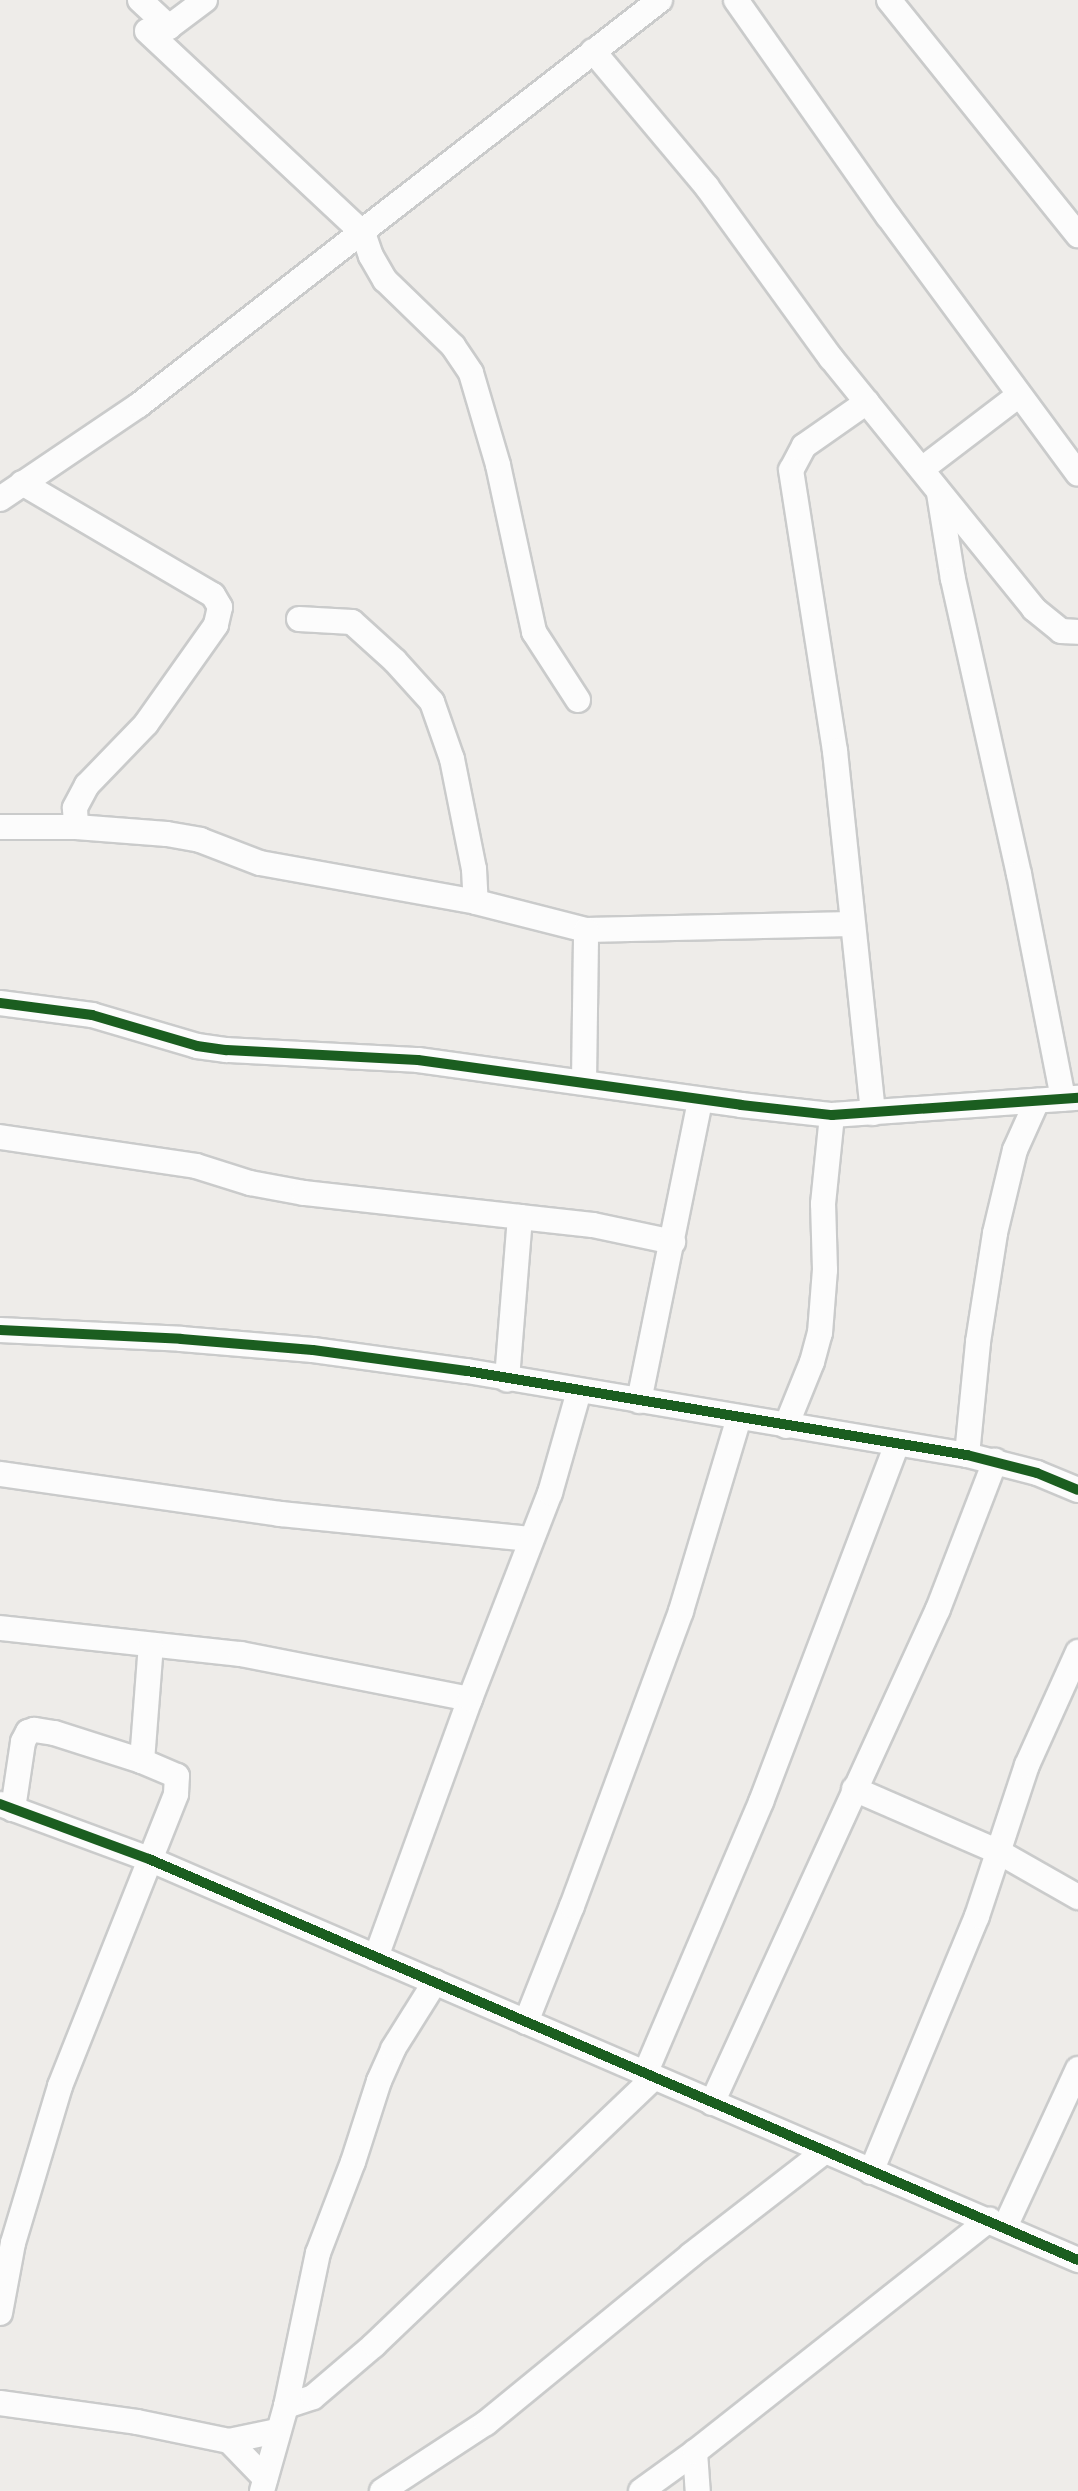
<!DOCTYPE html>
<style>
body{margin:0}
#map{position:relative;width:1078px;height:2491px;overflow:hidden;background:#eeece9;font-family:Roboto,sans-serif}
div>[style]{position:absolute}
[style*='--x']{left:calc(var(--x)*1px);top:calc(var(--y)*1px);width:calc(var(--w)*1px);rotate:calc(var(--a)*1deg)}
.roads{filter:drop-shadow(2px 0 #cacbcb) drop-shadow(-2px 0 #cacbcb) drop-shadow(0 2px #cacbcb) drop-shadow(0 -2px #cacbcb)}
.minor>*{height:24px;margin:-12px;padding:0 12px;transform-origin:12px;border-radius:12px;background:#fcfcfc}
.cycleway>*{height:10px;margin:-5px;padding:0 5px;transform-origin:5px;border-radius:5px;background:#1b5e20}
span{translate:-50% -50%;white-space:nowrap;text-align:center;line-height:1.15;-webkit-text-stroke:5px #fff;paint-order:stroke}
</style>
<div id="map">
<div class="roads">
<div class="minor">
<div style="--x:140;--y:0;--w:40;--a:43"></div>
<div style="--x:169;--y:27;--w:45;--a:-36.9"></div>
<div style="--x:736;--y:0;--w:264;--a:54.9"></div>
<div style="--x:888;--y:216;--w:320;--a:53.6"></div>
<div style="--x:889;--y:0;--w:302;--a:51.2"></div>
<div style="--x:147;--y:31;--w:296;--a:43.1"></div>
<div style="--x:363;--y:233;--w:24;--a:71"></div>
<div style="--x:371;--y:256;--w:28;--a:60"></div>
<div style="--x:385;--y:280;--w:95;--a:44.1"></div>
<div style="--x:453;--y:346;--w:32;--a:56"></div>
<div style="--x:471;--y:373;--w:96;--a:73.6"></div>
<div style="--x:498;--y:465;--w:171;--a:77.8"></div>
<div style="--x:534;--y:632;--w:81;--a:57.1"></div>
<div style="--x:593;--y:51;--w:177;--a:50"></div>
<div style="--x:707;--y:187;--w:211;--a:54.1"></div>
<div style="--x:831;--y:358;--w:323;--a:51"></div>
<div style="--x:1034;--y:609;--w:35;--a:39"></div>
<div style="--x:1061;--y:631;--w:17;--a:3"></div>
<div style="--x:867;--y:402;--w:77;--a:145.1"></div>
<div style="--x:804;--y:446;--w:27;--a:118"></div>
<div style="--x:791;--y:470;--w:284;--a:81.1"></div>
<div style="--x:835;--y:751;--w:364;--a:84"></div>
<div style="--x:922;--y:469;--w:122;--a:-37.3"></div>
<div style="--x:22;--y:483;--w:221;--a:30.4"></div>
<div style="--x:213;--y:595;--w:14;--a:60"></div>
<div style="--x:220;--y:607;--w:18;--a:103"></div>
<div style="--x:216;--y:625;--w:121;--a:125.3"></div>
<div style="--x:146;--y:724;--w:85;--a:134"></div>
<div style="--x:87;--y:785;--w:26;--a:118"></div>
<div style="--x:75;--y:808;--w:19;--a:87"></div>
<div style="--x:939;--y:493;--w:87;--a:80.8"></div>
<div style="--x:953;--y:579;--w:302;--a:77.4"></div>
<div style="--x:1019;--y:874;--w:229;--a:78.9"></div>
<div style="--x:0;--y:499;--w:168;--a:-34.1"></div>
<div style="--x:139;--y:405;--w:660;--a:-37.86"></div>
<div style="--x:299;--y:619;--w:53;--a:3.2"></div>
<div style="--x:352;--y:622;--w:58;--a:42.2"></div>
<div style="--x:395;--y:661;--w:55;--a:47.9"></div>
<div style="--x:432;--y:702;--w:60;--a:70.7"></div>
<div style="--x:452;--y:759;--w:112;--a:78.7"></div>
<div style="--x:474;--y:869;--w:33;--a:87"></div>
<div style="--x:0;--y:827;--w:76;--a:0"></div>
<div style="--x:76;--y:827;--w:91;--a:4.4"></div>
<div style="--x:167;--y:834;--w:34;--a:10"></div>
<div style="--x:200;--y:840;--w:64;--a:21"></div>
<div style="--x:260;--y:863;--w:219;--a:10.2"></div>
<div style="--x:476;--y:902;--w:114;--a:14.3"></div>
<div style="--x:586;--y:930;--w:266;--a:-1.3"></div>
<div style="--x:0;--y:1003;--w:93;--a:7.4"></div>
<div style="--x:92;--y:1015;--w:109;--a:16.4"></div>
<div style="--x:197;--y:1046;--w:30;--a:8"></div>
<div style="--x:227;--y:1050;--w:191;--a:3"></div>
<div style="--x:418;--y:1060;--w:326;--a:7.9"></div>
<div style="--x:741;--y:1105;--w:92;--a:6.3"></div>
<div style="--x:832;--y:1115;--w:247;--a:-4"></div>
<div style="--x:584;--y:1082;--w:152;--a:-89.2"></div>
<div style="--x:0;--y:1137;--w:198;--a:8.4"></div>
<div style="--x:196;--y:1166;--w:57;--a:17.5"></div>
<div style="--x:250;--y:1183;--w:55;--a:10.5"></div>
<div style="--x:304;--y:1193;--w:217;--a:6.3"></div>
<div style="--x:520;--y:1217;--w:163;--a:94.6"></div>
<div style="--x:520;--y:1217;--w:73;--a:6.3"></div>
<div style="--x:593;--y:1225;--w:82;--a:12"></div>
<div style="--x:0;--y:1330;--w:181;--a:2.8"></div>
<div style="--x:181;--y:1339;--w:132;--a:4.8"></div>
<div style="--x:313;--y:1350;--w:155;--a:7.8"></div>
<div style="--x:467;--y:1371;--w:507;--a:9.54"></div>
<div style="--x:967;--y:1455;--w:72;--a:14.4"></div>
<div style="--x:1037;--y:1473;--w:44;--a:22.5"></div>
<div style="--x:639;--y:1401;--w:307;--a:-78.5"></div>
<div style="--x:786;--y:1426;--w:69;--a:-67.9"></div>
<div style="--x:812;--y:1362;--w:30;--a:-75"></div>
<div style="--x:820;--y:1333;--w:63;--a:-85.5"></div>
<div style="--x:825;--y:1270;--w:66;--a:-91.7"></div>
<div style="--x:823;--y:1204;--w:89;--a:-84.2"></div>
<div style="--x:967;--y:1455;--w:114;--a:-84.4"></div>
<div style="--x:978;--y:1342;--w:110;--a:-81.1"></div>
<div style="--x:995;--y:1233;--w:85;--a:-76.5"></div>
<div style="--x:1015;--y:1150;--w:54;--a:-65.8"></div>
<div style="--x:0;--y:1474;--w:283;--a:8.1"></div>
<div style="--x:280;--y:1514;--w:252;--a:5.7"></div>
<div style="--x:0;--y:1628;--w:242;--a:6.2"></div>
<div style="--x:241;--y:1654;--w:233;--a:11.1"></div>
<div style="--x:142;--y:1761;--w:116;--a:-85.6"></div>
<div style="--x:854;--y:1789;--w:158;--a:23.5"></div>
<div style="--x:999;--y:1852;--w:91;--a:29.7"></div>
<div style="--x:0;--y:1804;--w:159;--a:20.3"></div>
<div style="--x:149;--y:1859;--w:1012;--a:23.35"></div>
<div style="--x:376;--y:1957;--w:275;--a:-70"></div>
<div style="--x:470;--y:1699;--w:221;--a:-68.8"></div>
<div style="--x:550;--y:1493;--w:106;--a:-74.1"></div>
<div style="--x:526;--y:2022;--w:125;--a:-68.4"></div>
<div style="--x:572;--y:1906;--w:314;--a:-69.7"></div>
<div style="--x:681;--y:1611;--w:202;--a:-73.3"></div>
<div style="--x:645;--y:2074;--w:296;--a:-66.9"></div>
<div style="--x:761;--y:1802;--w:383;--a:-69.2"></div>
<div style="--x:712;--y:2103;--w:543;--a:-65.42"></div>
<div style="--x:938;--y:1609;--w:159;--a:-68.9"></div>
<div style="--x:871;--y:2172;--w:277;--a:-67.5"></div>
<div style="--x:977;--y:1916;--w:159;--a:-71.7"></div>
<div style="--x:1027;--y:1765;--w:124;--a:-65.7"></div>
<div style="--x:1005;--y:2227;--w:174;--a:-65.2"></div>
<div style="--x:0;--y:2313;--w:71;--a:-79.5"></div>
<div style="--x:13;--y:2243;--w:164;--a:-73.3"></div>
<div style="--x:60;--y:2086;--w:314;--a:-68.3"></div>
<div style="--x:176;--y:1794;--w:18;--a:-87"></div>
<div style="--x:177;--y:1776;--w:38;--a:-157"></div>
<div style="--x:142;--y:1761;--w:92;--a:-162.3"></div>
<div style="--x:54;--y:1733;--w:20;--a:-171"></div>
<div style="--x:34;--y:1730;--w:6;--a:162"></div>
<div style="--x:28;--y:1732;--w:11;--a:117"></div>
<div style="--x:23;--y:1742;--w:68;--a:98.5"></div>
<div style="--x:0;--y:2403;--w:138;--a:7.9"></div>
<div style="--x:137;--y:2422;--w:94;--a:11.7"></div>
<div style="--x:229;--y:2441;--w:49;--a:-11.8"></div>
<div style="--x:286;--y:2406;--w:28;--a:-18"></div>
<div style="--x:313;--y:2397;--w:80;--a:-40.4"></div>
<div style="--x:374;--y:2345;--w:386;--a:-43.7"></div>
<div style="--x:229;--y:2441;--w:52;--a:45.8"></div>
<div style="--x:695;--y:2452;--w:39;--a:86"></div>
<div style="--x:262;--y:2491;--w:88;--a:-74.2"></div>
<div style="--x:286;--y:2406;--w:156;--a:-78.2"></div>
<div style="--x:318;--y:2253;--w:97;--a:-69"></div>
<div style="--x:353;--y:2162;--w:85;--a:-72.2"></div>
<div style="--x:379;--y:2081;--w:35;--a:-66"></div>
<div style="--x:393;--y:2049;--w:79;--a:-57.9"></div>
<div style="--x:382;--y:2491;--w:124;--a:-33.2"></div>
<div style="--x:486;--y:2423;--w:265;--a:-39.3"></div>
<div style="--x:691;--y:2255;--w:168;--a:-37.8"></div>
<div style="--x:641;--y:2491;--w:67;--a:-35.8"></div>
<div style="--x:695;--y:2452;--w:375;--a:-38.3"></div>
</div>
</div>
<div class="cycleway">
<div style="--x:0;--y:1003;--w:93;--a:7.4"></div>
<div style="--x:92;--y:1015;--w:109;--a:16.4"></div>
<div style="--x:197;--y:1046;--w:30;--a:8"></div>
<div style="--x:227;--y:1050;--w:191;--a:3"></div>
<div style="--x:418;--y:1060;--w:326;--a:7.9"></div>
<div style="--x:741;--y:1105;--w:92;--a:6.3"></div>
<div style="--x:832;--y:1115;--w:247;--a:-4"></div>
<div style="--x:0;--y:1330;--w:181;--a:2.8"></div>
<div style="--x:181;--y:1339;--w:132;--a:4.8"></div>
<div style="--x:313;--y:1350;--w:155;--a:7.8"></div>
<div style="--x:467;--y:1371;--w:507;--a:9.54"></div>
<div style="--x:967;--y:1455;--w:72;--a:14.4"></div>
<div style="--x:1037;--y:1473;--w:44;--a:22.5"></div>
<div style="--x:0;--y:1804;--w:159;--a:20.3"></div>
<div style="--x:149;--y:1859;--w:1012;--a:23.35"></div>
</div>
</div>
